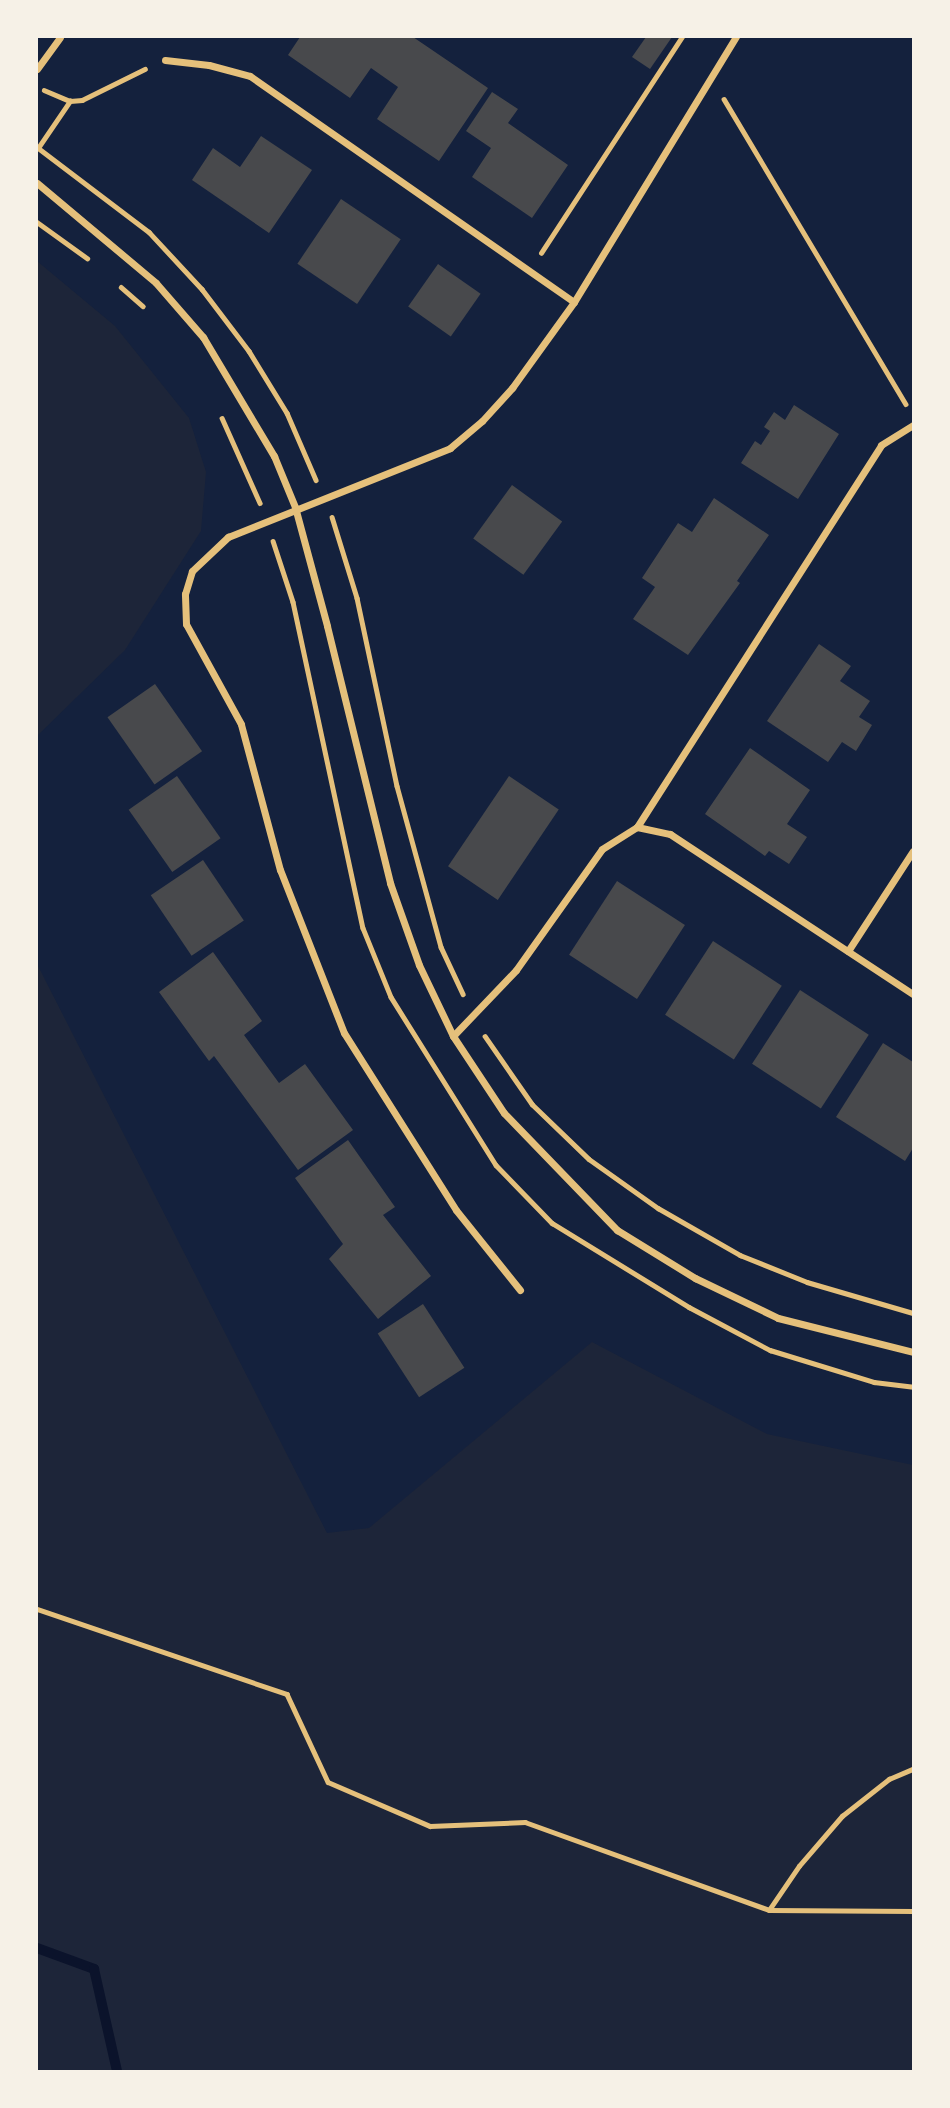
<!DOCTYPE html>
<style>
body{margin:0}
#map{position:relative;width:950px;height:2108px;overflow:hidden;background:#14213d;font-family:"PT Sans Narrow",sans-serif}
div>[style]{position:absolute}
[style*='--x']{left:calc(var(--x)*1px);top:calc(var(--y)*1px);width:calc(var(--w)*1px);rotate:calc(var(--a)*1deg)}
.green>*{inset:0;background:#1d2539}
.stream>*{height:10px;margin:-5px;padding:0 5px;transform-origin:5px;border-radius:5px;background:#0b132b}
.building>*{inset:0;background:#48494c;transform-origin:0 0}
.path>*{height:4.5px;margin:-2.25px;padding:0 2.25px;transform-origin:2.25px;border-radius:2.25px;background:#e5c07b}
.minor>*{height:7px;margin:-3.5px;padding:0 3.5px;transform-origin:3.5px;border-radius:3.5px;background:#e5c07b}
span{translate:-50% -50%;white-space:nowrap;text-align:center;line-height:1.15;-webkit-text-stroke:5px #f6f1e7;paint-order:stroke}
.frame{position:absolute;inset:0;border:38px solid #f6f1e7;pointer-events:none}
</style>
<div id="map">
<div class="green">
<div style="clip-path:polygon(37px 261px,115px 326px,189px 418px,206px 472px,201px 531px,125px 650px,37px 736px)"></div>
<div style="clip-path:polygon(37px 964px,327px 1533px,369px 1528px,592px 1342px,767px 1434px,913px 1465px,913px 2071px,37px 2071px)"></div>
</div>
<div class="stream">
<div style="--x:37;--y:1948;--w:61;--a:20.2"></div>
<div style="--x:94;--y:1969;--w:105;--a:77.3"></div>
</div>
<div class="building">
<div style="clip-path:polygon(300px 37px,413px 37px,488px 88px,439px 161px,377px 119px,398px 87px,371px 68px,350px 98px,288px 55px)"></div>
<div style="clip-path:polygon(646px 37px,672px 37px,650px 69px,632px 57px)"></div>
<div style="clip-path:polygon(492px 92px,518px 109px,508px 123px,568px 165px,532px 218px,472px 177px,491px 148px,466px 131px)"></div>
<div style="clip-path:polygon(261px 136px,312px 170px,269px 233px,192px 180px,213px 148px,240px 167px)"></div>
<div style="left:341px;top:199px;width:72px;height:78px;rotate:34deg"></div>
<div style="left:438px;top:264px;width:52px;height:52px;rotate:35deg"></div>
<div style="clip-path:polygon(794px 405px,839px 434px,798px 499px,741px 463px,755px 441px,761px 445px,770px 431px,764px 427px,774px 412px,785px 420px)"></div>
<div style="left:512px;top:485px;width:62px;height:66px;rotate:36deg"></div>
<div style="clip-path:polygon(714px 498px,769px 535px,737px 581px,740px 583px,688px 655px,633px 619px,655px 587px,642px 578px,678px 523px,692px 532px)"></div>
<div style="clip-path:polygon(819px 644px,851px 666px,840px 681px,870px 701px,859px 717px,872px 725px,856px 751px,842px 742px,828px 762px,767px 721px)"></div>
<div style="left:155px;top:684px;width:82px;height:58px;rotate:55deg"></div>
<div style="clip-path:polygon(750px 748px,810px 790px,787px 824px,807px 837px,789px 864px,769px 851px,765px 856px,705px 814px)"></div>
<div style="left:177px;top:776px;width:76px;height:59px;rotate:55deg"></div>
<div style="left:509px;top:776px;width:60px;height:109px;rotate:34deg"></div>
<div style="left:203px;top:860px;width:73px;height:63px;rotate:56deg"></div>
<div style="left:617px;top:881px;width:81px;height:88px;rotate:33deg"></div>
<div style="left:713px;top:941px;width:82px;height:88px;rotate:33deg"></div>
<div style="clip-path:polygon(213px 952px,262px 1021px,244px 1035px,279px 1083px,305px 1064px,353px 1130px,298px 1170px,214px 1056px,209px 1061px,159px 992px)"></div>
<div style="left:800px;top:990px;width:82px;height:88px;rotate:33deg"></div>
<div style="clip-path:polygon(883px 1043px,913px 1062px,913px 1148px,905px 1161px,836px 1117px)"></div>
<div style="clip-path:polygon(348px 1140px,395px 1207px,383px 1215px,431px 1276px,378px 1319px,329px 1259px,343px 1244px,295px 1178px)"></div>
<div style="left:423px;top:1304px;width:76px;height:54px;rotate:57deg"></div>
</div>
<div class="path">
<div style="--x:44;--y:90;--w:28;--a:23"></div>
<div style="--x:70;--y:101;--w:12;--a:-5"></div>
<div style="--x:82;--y:100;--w:70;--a:-26.2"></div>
<div style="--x:724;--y:99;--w:355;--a:59.2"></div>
<div style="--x:37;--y:147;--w:141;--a:37.2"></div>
<div style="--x:149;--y:232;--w:78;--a:47.1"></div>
<div style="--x:202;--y:289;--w:78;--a:52.8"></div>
<div style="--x:249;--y:351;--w:73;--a:58.5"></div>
<div style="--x:287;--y:413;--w:73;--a:66.6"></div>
<div style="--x:38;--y:148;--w:57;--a:-55.8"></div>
<div style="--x:37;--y:222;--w:62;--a:35.8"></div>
<div style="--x:541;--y:253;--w:258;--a:-56.9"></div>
<div style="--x:121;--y:287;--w:29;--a:41"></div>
<div style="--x:222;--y:418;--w:93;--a:65.9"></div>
<div style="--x:332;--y:517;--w:85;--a:72.8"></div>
<div style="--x:357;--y:598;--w:192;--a:78"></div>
<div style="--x:397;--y:786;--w:167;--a:74.7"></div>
<div style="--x:441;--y:947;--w:52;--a:64.9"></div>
<div style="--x:273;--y:541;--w:64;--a:71.8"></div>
<div style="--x:293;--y:602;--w:333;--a:77.9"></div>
<div style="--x:363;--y:928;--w:74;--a:67.9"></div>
<div style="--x:391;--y:997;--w:198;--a:58"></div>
<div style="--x:496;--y:1165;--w:81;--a:46"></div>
<div style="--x:552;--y:1223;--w:161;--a:31.5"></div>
<div style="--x:689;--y:1307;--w:92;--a:28"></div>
<div style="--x:770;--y:1350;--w:109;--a:17.1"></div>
<div style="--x:874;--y:1382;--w:39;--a:7"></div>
<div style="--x:485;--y:1036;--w:83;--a:55.3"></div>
<div style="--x:532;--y:1104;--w:79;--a:44"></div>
<div style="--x:589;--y:1159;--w:85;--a:35.4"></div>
<div style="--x:658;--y:1208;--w:95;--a:29.8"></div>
<div style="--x:740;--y:1255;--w:72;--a:21.9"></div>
<div style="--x:807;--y:1282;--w:110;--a:16.3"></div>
<div style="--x:37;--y:1609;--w:264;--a:18.8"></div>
<div style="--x:287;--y:1694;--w:97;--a:65"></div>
<div style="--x:328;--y:1782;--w:111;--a:23.3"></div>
<div style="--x:430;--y:1826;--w:95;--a:-2.4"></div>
<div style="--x:525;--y:1822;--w:259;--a:19.8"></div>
<div style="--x:769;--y:1910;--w:144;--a:0.4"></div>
<div style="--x:769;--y:1910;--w:53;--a:-55.7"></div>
<div style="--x:799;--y:1866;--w:66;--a:-49.3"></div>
<div style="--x:842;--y:1816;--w:60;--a:-38.2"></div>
<div style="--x:889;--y:1779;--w:26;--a:-23"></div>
</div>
<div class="minor">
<div style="--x:165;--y:60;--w:44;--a:6.5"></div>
<div style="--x:209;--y:65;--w:42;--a:15"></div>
<div style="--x:250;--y:76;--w:395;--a:34.9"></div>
<div style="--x:37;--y:69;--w:39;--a:-54"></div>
<div style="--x:37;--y:183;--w:155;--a:40"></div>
<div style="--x:156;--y:283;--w:72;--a:49"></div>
<div style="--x:203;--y:337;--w:139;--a:59.2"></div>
<div style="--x:274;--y:456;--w:55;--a:67.6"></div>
<div style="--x:295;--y:507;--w:123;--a:74.9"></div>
<div style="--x:327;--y:626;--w:265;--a:76.2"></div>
<div style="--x:390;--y:883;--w:87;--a:70.5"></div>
<div style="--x:419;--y:965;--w:79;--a:64.4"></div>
<div style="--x:453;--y:1036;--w:92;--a:56.5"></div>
<div style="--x:504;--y:1113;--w:163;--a:46"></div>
<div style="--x:617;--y:1230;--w:92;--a:31.6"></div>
<div style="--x:695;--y:1278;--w:92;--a:25.7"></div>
<div style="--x:778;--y:1318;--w:139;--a:14.1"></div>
<div style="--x:637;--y:827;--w:453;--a:-57.4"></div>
<div style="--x:881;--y:445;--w:38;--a:-32"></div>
<div style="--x:848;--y:951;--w:119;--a:-57"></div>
<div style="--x:453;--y:1036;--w:91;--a:-46.3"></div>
<div style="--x:516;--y:970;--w:148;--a:-54.6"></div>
<div style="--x:602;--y:849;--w:41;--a:-32.2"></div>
<div style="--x:637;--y:827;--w:34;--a:12"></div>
<div style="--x:670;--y:834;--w:291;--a:33.4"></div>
<div style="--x:520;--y:1290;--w:102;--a:-128.7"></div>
<div style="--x:456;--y:1210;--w:209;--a:-122.3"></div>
<div style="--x:344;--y:1033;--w:175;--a:-111.4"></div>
<div style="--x:280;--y:870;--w:151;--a:-105"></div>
<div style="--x:241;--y:724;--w:114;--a:-118.8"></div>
<div style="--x:186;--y:624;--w:30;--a:-92"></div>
<div style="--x:185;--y:594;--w:24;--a:-73"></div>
<div style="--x:192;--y:571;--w:50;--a:-43.4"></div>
<div style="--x:228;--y:537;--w:239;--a:-21.8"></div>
<div style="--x:450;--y:448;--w:42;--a:-40.2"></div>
<div style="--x:482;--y:421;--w:45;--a:-47.7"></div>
<div style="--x:512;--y:388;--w:106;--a:-54.2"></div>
<div style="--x:574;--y:302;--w:311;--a:-58.6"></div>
</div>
<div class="frame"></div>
</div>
